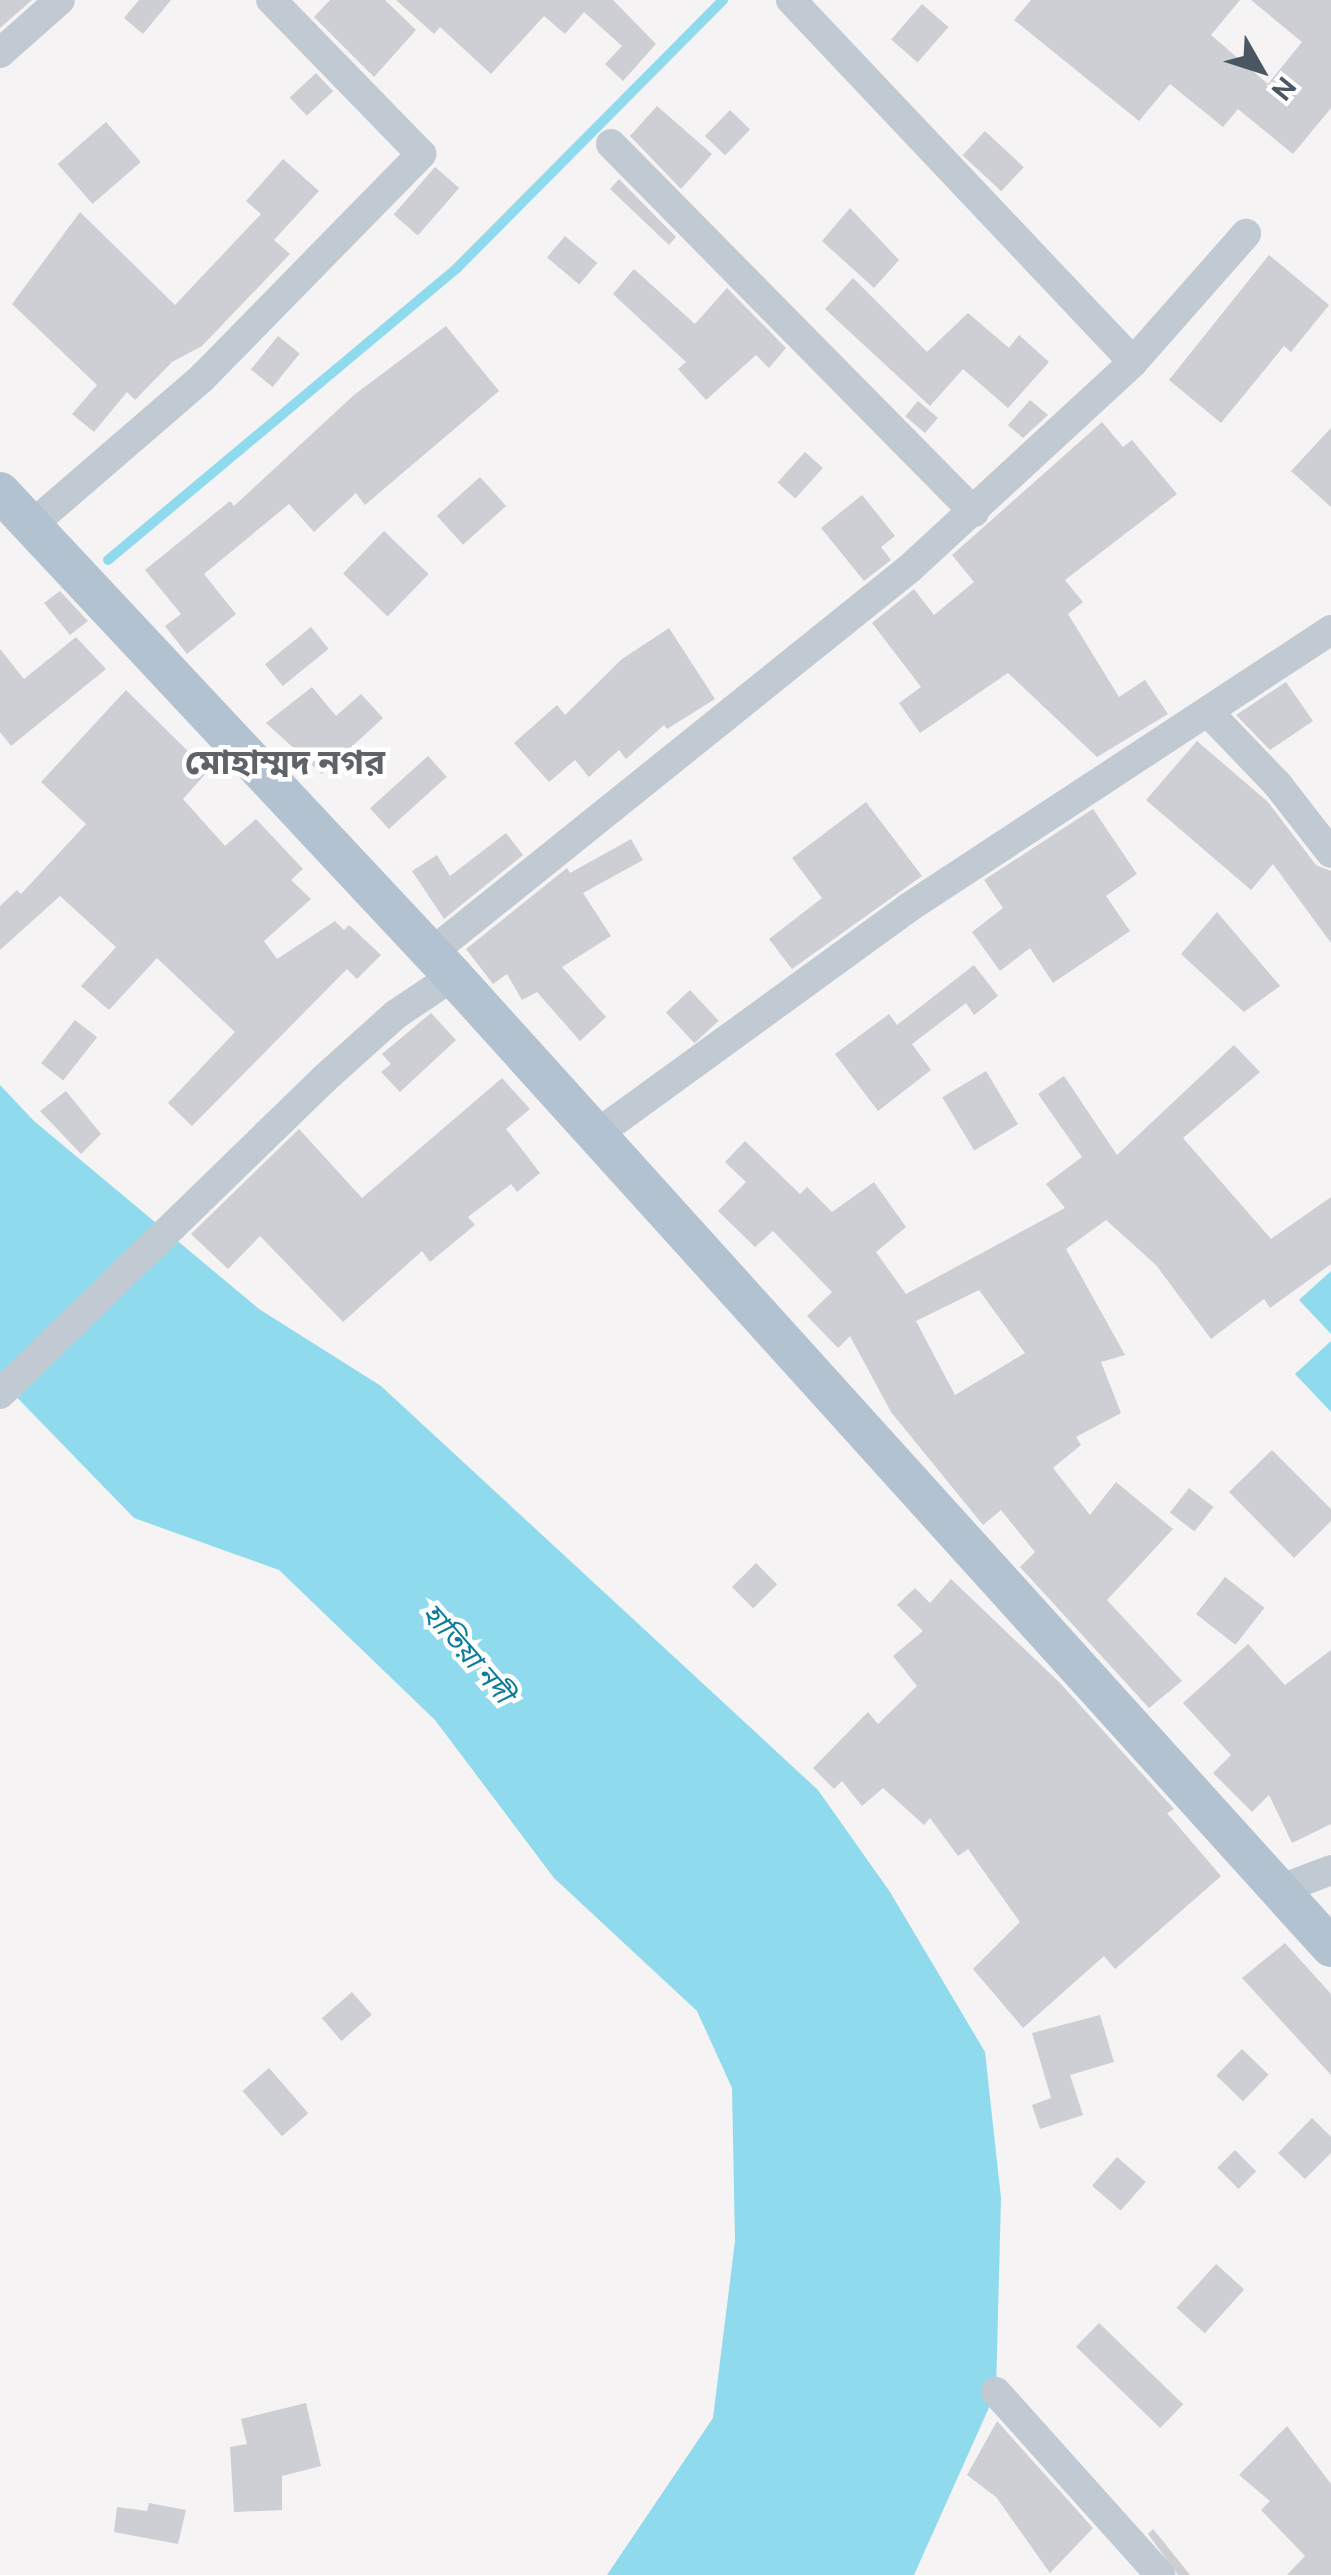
<!DOCTYPE html>
<meta charset="utf-8">
<style>
body{margin:0}
#map{position:relative;width:1331px;height:2575px;overflow:hidden;background:#f5f3f3;font-family:Ubuntu,"Noto Sans Bengali",sans-serif}
div>[style]{position:absolute}
[style*='--x']{left:calc(var(--x)*1px);top:calc(var(--y)*1px);width:calc(var(--w)*1px);rotate:calc(var(--a)*1deg)}
.water>*{inset:0;background:#90daee}
.stream>*{height:10px;margin:-5px;padding:0 5px;transform-origin:5px;border-radius:5px;background:#90daee}
.building>*{inset:0;background:#cdcfd5;transform-origin:0 0}
.minor>*{height:30px;margin:-15px;padding:0 15px;transform-origin:15px;border-radius:15px;background:#c1cad2}
.major>*{height:40px;margin:-20px;padding:0 20px;transform-origin:20px;border-radius:20px;background:#b3c2d1}
span{translate:-50% -50%;white-space:nowrap;text-align:center;line-height:1.15;-webkit-text-stroke:9px #fff;paint-order:stroke}
.water-label{font-size:28px;color:#0c7c9b;font-style:italic}
.district-label{font-size:35px;color:#5f6368;font-weight:700}
.north{position:absolute;left:1211px;top:20px;width:100px;height:100px;-webkit-text-stroke:8px #fff;paint-order:stroke;rotate:129deg;font-size:28px;font-weight:700;line-height:40px;text-align:center;color:#4a5661}
.north::after{content:'';display:block;margin:auto;width:35px;height:45px;background:#4a5661;clip-path:polygon(50% 0,100% 100%,50% 72%,0 100%)}
</style>
<div id="map">
<div class="water">
<div style="clip-path:polygon(0 1085px,34px 1121px,259px 1309px,381px 1386px,818px 1790px,890px 1892px,985px 2052px,1001px 2198px,996px 2392px,914px 2575px,607px 2575px,713px 2418px,735px 2241px,732px 2088px,697px 2011px,554px 1878px,435px 1720px,279px 1570px,134px 1518px,0 1380px)"></div>
<div style="clip-path:polygon(1331px 1271px,1331px 1334px,1299px 1300px)"></div>
<div style="clip-path:polygon(1331px 1341px,1331px 1412px,1295px 1374px)"></div>
</div>
<div class="stream">
<div style="--x:108;--y:560;--w:454;--a:-39.9"></div>
<div style="--x:456;--y:269;--w:379;--a:-45.2"></div>
</div>
<div class="building">
<div style="clip-path:polygon(0 0,32px 0,0 28px)"></div>
<div style="clip-path:polygon(139px 0,171px 0,143px 34px,124px 18px)"></div>
<div style="clip-path:polygon(330px 0,385px 0,416px 30px,374px 77px,314px 17px)"></div>
<div style="clip-path:polygon(396px 0,613px 0,656px 44px,623px 81px,605px 64px,622px 46px,584px 12px,565px 34px,544px 16px,491px 74px,440px 27px,434px 34px)"></div>
<div style="clip-path:polygon(1031px 0,1240px 0,1211px 35px,1268px 84px,1302px 42px,1251px 0,1331px 0,1331px 108px,1293px 154px,1238px 109px,1223px 127px,1170px 84px,1139px 121px,1014px 20px)"></div>
<div style="left:922px;top:4px;width:35px;height:47px;rotate:41deg"></div>
<div style="left:316px;top:73px;width:25px;height:36px;rotate:47deg"></div>
<div style="clip-path:polygon(657px 106px,712px 154px,681px 189px,630px 136px)"></div>
<div style="left:730px;top:110px;width:28px;height:36px;rotate:44deg"></div>
<div style="left:106px;top:122px;width:53px;height:64px;rotate:49deg"></div>
<div style="left:985px;top:131px;width:53px;height:33px;rotate:43deg"></div>
<div style="clip-path:polygon(283px 159px,319px 191px,274px 240px,290px 254px,202px 346px,172px 362px,135px 400px,127px 392px,94px 432px,72px 414px,97px 385px,12px 304px,80px 212px,175px 305px,261px 214px,246px 201px)"></div>
<div style="left:435px;top:167px;width:32px;height:63px;rotate:41deg"></div>
<div style="clip-path:polygon(619px 179px,676px 237px,669px 245px,610px 189px)"></div>
<div style="clip-path:polygon(850px 208px,899px 260px,874px 288px,822px 241px)"></div>
<div style="left:565px;top:236px;width:42px;height:28px;rotate:40deg"></div>
<div style="clip-path:polygon(1269px 255px,1329px 305px,1291px 352px,1284px 346px,1221px 423px,1169px 380px)"></div>
<div style="clip-path:polygon(634px 269px,695px 324px,727px 288px,786px 348px,769px 368px,756px 355px,706px 400px,678px 369px,686px 362px,613px 294px)"></div>
<div style="clip-path:polygon(853px 278px,927px 352px,968px 313px,1009px 348px,1019px 335px,1049px 362px,1008px 408px,963px 369px,930px 406px,825px 309px)"></div>
<div style="clip-path:polygon(446px 326px,499px 391px,365px 505px,356px 493px,314px 532px,289px 504px,204px 574px,236px 614px,187px 654px,165px 626px,181px 614px,145px 570px,230px 501px,234px 506px,354px 395px)"></div>
<div style="left:278px;top:336px;width:28px;height:43px;rotate:39deg"></div>
<div style="clip-path:polygon(1030px 400px,1048px 415px,1023px 438px,1008px 425px)"></div>
<div style="left:918px;top:401px;width:26px;height:20px;rotate:40deg"></div>
<div style="clip-path:polygon(1102px 422px,1123px 447px,1132px 440px,1177px 494px,1065px 580px,1083px 602px,1068px 614px,1119px 697px,1145px 680px,1168px 714px,1097px 757px,1008px 673px,920px 733px,899px 703px,921px 687px,872px 623px,914px 589px,934px 615px,974px 582px,952px 555px)"></div>
<div style="clip-path:polygon(1331px 428px,1331px 507px,1291px 471px)"></div>
<div style="left:805px;top:452px;width:24px;height:41px;rotate:42deg"></div>
<div style="left:480px;top:477px;width:39px;height:58px;rotate:48deg"></div>
<div style="clip-path:polygon(862px 495px,895px 536px,881px 547px,891px 560px,864px 581px,821px 528px)"></div>
<div style="left:384px;top:531px;width:62px;height:59px;rotate:44deg"></div>
<div style="clip-path:polygon(60px 591px,88px 621px,70px 635px,44px 603px)"></div>
<div style="left:311px;top:627px;width:28px;height:59px;rotate:51deg"></div>
<div style="clip-path:polygon(669px 628px,715px 699px,667px 729px,664px 725px,626px 759px,619px 750px,589px 777px,575px 760px,549px 782px,514px 743px,557px 705px,565px 715px,622px 659px)"></div>
<div style="clip-path:polygon(76px 637px,106px 669px,11px 746px,0 732px,0 649px,24px 679px)"></div>
<div style="clip-path:polygon(1286px 682px,1313px 721px,1270px 750px,1236px 715px)"></div>
<div style="clip-path:polygon(312px 687px,336px 716px,361px 694px,383px 718px,322px 774px,266px 723px)"></div>
<div style="clip-path:polygon(126px 690px,208px 771px,183px 799px,225px 846px,256px 819px,303px 869px,291px 880px,311px 899px,264px 941px,277px 959px,335px 921px,344px 930px,349px 925px,381px 955px,357px 979px,347px 969px,192px 1126px,168px 1103px,235px 1032px,157px 958px,109px 1010px,81px 986px,116px 947px,60px 896px,0 950px,0 906px,17px 890px,21px 894px,86px 824px,41px 782px)"></div>
<div style="clip-path:polygon(1197px 741px,1268px 802px,1316px 865px,1331px 871px,1331px 943px,1273px 864px,1251px 890px,1146px 800px)"></div>
<div style="left:428px;top:756px;width:28px;height:78px;rotate:48deg"></div>
<div style="clip-path:polygon(866px 802px,922px 876px,792px 969px,769px 939px,822px 898px,792px 858px)"></div>
<div style="clip-path:polygon(1093px 809px,1137px 874px,1106px 896px,1130px 931px,1053px 983px,1030px 948px,1000px 971px,972px 932px,1003px 908px,984px 880px)"></div>
<div style="clip-path:polygon(506px 833px,523px 855px,444px 919px,412px 871px,437px 855px,450px 876px)"></div>
<div style="clip-path:polygon(631px 839px,643px 860px,583px 893px,611px 936px,562px 967px,606px 1017px,580px 1041px,537px 992px,522px 1000px,507px 974px,493px 984px,466px 949px,567px 868px,570px 873px)"></div>
<div style="clip-path:polygon(1217px 912px,1280px 986px,1244px 1012px,1181px 954px)"></div>
<div style="clip-path:polygon(974px 965px,998px 996px,974px 1015px,966px 1003px,912px 1044px,931px 1070px,878px 1111px,835px 1054px,889px 1014px,897px 1025px)"></div>
<div style="left:690px;top:990px;width:42px;height:33px;rotate:47deg"></div>
<div style="clip-path:polygon(431px 1013px,456px 1040px,400px 1092px,381px 1072px,391px 1064px,382px 1054px)"></div>
<div style="left:75px;top:1020px;width:28px;height:55px;rotate:38deg"></div>
<div style="clip-path:polygon(evenodd,1234px 1045px,1260px 1072px,1183px 1138px,1271px 1239px,1331px 1197px,1331px 1264px,1270px 1308px,1264px 1299px,1211px 1339px,1156px 1265px,1106px 1220px,1066px 1249px,1125px 1355px,1101px 1362px,1121px 1413px,1076px 1437px,1081px 1445px,1053px 1468px,1090px 1515px,1116px 1482px,1173px 1529px,1107px 1600px,1182px 1681px,1149px 1708px,1020px 1567px,1035px 1552px,1001px 1510px,983px 1525px,891px 1412px,850px 1336px,838px 1348px,807px 1316px,832px 1292px,773px 1231px,755px 1247px,718px 1211px,746px 1182px,725px 1162px,745px 1141px,800px 1194px,807px 1187px,832px 1212px,874px 1182px,906px 1227px,876px 1252px,906px 1294px,1065px 1208px,1046px 1184px,1082px 1157px,1038px 1094px,1064px 1076px,1117px 1155px,1234px 1045px,979px 1290px,1025px 1353px,955px 1395px,916px 1321px,979px 1290px)"></div>
<div style="left:986px;top:1071px;width:62px;height:51px;rotate:59deg"></div>
<div style="clip-path:polygon(502px 1078px,530px 1109px,506px 1129px,540px 1173px,517px 1192px,511px 1184px,468px 1217px,475px 1225px,430px 1262px,422px 1251px,343px 1322px,260px 1236px,228px 1269px,191px 1234px,299px 1129px,362px 1198px)"></div>
<div style="clip-path:polygon(66px 1091px,101px 1134px,81px 1154px,40px 1111px)"></div>
<div style="clip-path:polygon(1272px 1450px,1331px 1509px,1331px 1521px,1294px 1558px,1229px 1492px)"></div>
<div style="left:1189px;top:1488px;width:31px;height:31px;rotate:38deg"></div>
<div style="left:756px;top:1563px;width:30px;height:34px;rotate:45deg"></div>
<div style="left:1225px;top:1577px;width:50px;height:47px;rotate:38deg"></div>
<div style="clip-path:polygon(951px 1579px,1060px 1683px,1174px 1809px,1167px 1813px,1221px 1876px,1115px 1969px,1104px 1956px,1023px 2028px,973px 1969px,1020px 1922px,968px 1849px,958px 1856px,930px 1818px,924px 1825px,883px 1788px,862px 1806px,842px 1781px,834px 1789px,813px 1768px,868px 1712px,878px 1724px,917px 1686px,893px 1656px,923px 1631px,897px 1605px,915px 1588px,930px 1603px)"></div>
<div style="clip-path:polygon(1248px 1644px,1285px 1685px,1331px 1650px,1331px 1824px,1292px 1843px,1269px 1795px,1252px 1812px,1213px 1773px,1231px 1755px,1183px 1703px)"></div>
<div style="clip-path:polygon(1285px 1943px,1331px 1994px,1331px 2075px,1242px 1978px)"></div>
<div style="left:352px;top:1992px;width:30px;height:40px;rotate:49deg"></div>
<div style="clip-path:polygon(1100px 2015px,1114px 2062px,1070px 2075px,1083px 2115px,1040px 2129px,1032px 2105px,1051px 2098px,1032px 2033px)"></div>
<div style="left:1242px;top:2049px;width:37px;height:37px;rotate:44deg"></div>
<div style="left:269px;top:2068px;width:60px;height:35px;rotate:49deg"></div>
<div style="clip-path:polygon(1312px 2118px,1331px 2137px,1331px 2153px,1305px 2179px,1278px 2153px)"></div>
<div style="left:1235px;top:2150px;width:30px;height:25px;rotate:45deg"></div>
<div style="left:1117px;top:2157px;width:38px;height:38px;rotate:41deg"></div>
<div style="left:1216px;top:2264px;width:38px;height:59px;rotate:42deg"></div>
<div style="left:1099px;top:2323px;width:117px;height:33px;rotate:44deg"></div>
<div style="clip-path:polygon(306px 2403px,321px 2466px,282px 2476px,282px 2510px,234px 2512px,230px 2447px,247px 2444px,241px 2419px)"></div>
<div style="clip-path:polygon(997px 2421px,1093px 2528px,1050px 2573px,996px 2497px,967px 2475px)"></div>
<div style="clip-path:polygon(1287px 2426px,1331px 2484px,1331px 2575px,1287px 2575px,1305px 2556px,1261px 2510px,1270px 2501px,1239px 2475px)"></div>
<div style="clip-path:polygon(149px 2503px,186px 2510px,178px 2544px,114px 2532px,117px 2507px,147px 2511px)"></div>
<div style="clip-path:polygon(1153px 2529px,1162px 2540px,1190px 2575px,1178px 2575px,1148px 2534px)"></div>
</div>
<div class="minor">
<div style="--x:791;--y:0;--w:498;--a:46.6"></div>
<div style="--x:1133;--y:362;--w:171;--a:-48.6"></div>
<div style="--x:0;--y:53;--w:80;--a:-41.5"></div>
<div style="--x:611;--y:144;--w:517;--a:45.39"></div>
<div style="--x:34;--y:523;--w:221;--a:-40.8"></div>
<div style="--x:201;--y:379;--w:315;--a:-45.6"></div>
<div style="--x:421;--y:154;--w:215;--a:-134.2"></div>
<div style="--x:1209;--y:713;--w:100;--a:46.2"></div>
<div style="--x:1278;--y:785;--w:86;--a:52.1"></div>
<div style="--x:431;--y:953;--w:613;--a:-38.78"></div>
<div style="--x:909;--y:569;--w:305;--a:-42.7"></div>
<div style="--x:597;--y:1134;--w:384;--a:-36"></div>
<div style="--x:908;--y:908;--w:506;--a:-33.31"></div>
<div style="--x:0;--y:1394;--w:452;--a:-44.2"></div>
<div style="--x:324;--y:1079;--w:96;--a:-42"></div>
<div style="--x:395;--y:1015;--w:70;--a:-33.9"></div>
<div style="--x:1281;--y:1889;--w:53;--a:-20.8"></div>
<div style="--x:996;--y:2392;--w:246;--a:48.1"></div>
</div>
<div class="major">
<div style="--x:0;--y:492;--w:663;--a:46.89"></div>
<div style="--x:453;--y:976;--w:1309;--a:47.88"></div>
</div>
<div class="water-label">
<span style="left:468px;top:1653px;rotate:49deg">হাতিয়া নদী</span>
</div>
<div class="district-label">
<span style="left:285px;top:761px">মোহাম্মদ নগর</span>
</div>
<div class="north">N</div>
</div>
